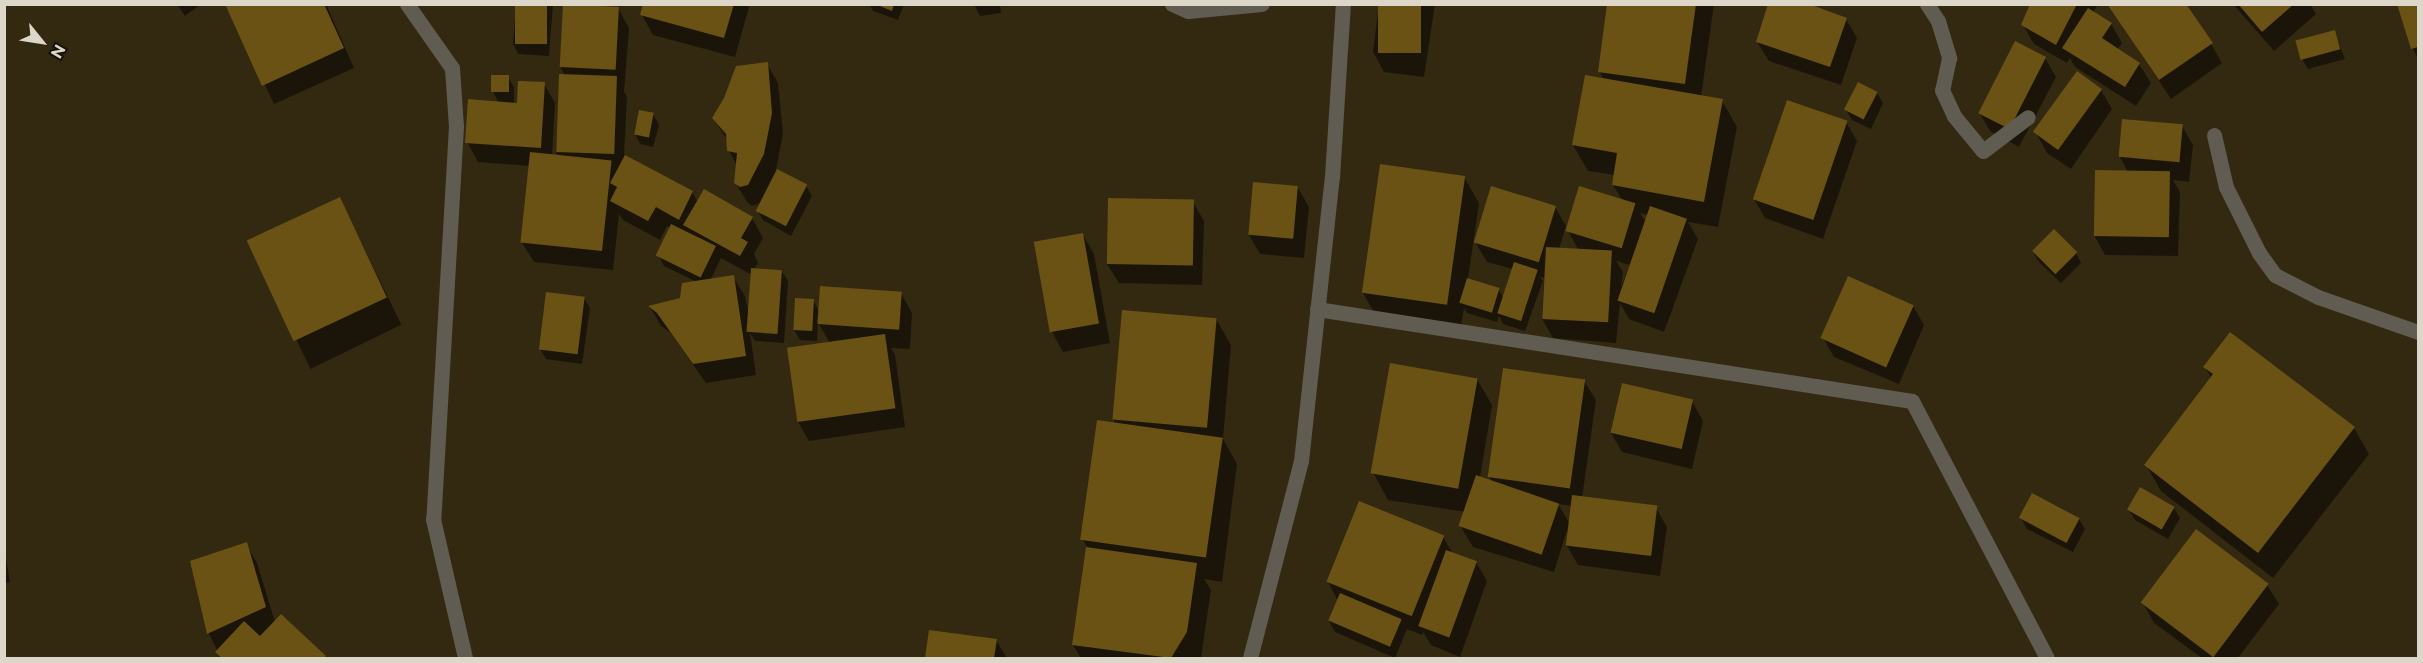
<!DOCTYPE html>
<style>
body{margin:0}
#map{position:relative;width:2423px;height:663px;overflow:hidden;background:#332911;font-family:Montserrat,sans-serif}
div>[style]{position:absolute}
[style*='--x']{left:calc(var(--x)*1px);top:calc(var(--y)*1px);width:calc(var(--w)*1px);rotate:calc(var(--a)*1deg)}
.shadow>*{inset:0;background:#0007;transform-origin:0 0}
.building>*{inset:0;background:#695214;transform-origin:0 0}
.street>*{height:15px;margin:-7.5px;padding:0 7.5px;transform-origin:7.5px;border-radius:7.5px;background:#615c51}
span{translate:-50% -50%;white-space:nowrap;text-align:center;line-height:1.15;-webkit-text-stroke:6px #171208;paint-order:stroke}
.frame{position:absolute;inset:0;border:6px solid #ddd7c9;pointer-events:none}
.north{position:absolute;left:12px;top:12px;width:60px;height:60px;-webkit-text-stroke:4px #171208;paint-order:stroke;rotate:120deg;font-size:16px;font-weight:700;line-height:24px;text-align:center;color:#ddd7c9}
.north::after{content:'';display:block;margin:auto;width:21px;height:27px;background:#ddd7c9;clip-path:polygon(50% 0,100% 100%,50% 72%,0 100%)}
</style>
<div id="map">
<div class="shadow">
<div style="clip-path:polygon(177px 4px,201px 4px,185px 16px)"></div>
<div style="clip-path:polygon(227px 4px,326px 4px,354px 68px,274px 104px)"></div>
<div style="clip-path:polygon(516px 4px,553px 4px,549px 56px,518px 54px,513px 43px)"></div>
<div style="clip-path:polygon(evenodd,565px 4px,618px 8px,629px 28px,624px 92px,627px 97px,624px 157px,692px 192px,698px 202px,752px 218px,763px 238px,754px 254px,758px 263px,754px 269px,782px 271px,788px 281px,784px 343px,755px 341px,750px 333px,756px 375px,706px 383px,670px 332px,661px 326px,650px 307px,681px 299px,697px 282px,664px 266px,658px 255px,671px 228px,667px 226px,660px 240px,623px 220px,619px 214px,613px 270px,534px 262px,522px 243px,530px 166px,478px 162px,467px 142px,499px 103px,493px 92px,508px 77px,514px 87px,514px 104px,518px 105px,544px 84px,555px 103px,552px 156px,558px 156px,556px 152px,565px 76px,560px 66px,565px 4px,721px 258px,752px 275px,750px 320px,745px 296px,733px 277px,710px 281px,721px 258px)"></div>
<div style="clip-path:polygon(645px 4px,747px 4px,749px 7px,735px 57px,653px 35px,642px 15px)"></div>
<div style="clip-path:polygon(869px 4px,904px 4px,898px 20px,873px 11px)"></div>
<div style="clip-path:polygon(974px 4px,1000px 4px,1001px 13px,980px 16px)"></div>
<div style="clip-path:polygon(1379px 4px,1435px 4px,1424px 77px,1384px 72px,1373px 52px)"></div>
<div style="clip-path:polygon(evenodd,1609px 4px,1714px 4px,1701px 97px,1722px 101px,1737px 127px,1718px 227px,1688px 222px,1698px 239px,1664px 332px,1629px 319px,1620px 303px,1616px 343px,1553px 338px,1542px 319px,1544px 278px,1540px 277px,1543px 281px,1525px 331px,1503px 324px,1499px 316px,1497px 322px,1467px 313px,1464px 308px,1460px 331px,1378px 319px,1363px 293px,1464px 177px,1479px 203px,1468px 279px,1498px 289px,1503px 297px,1513px 269px,1487px 262px,1475px 242px,1555px 207px,1566px 226px,1559px 249px,1579px 251px,1568px 231px,1622px 200px,1613px 185px,1615px 175px,1588px 171px,1573px 145px,1604px 80px,1600px 72px,1609px 4px,1640px 213px,1648px 215px,1646px 222px,1640px 213px,1609px 4px,1616px 261px,1630px 265px,1621px 287px,1623px 272px,1616px 261px)"></div>
<div style="clip-path:polygon(2032px 4px,2098px 4px,2093px 13px,2111px 24px,2122px 43px,2117px 50px,2139px 64px,2151px 83px,2136px 106px,2075px 67px,2070px 58px,2067px 63px,2034px 44px,2023px 25px)"></div>
<div style="clip-path:polygon(2108px 4px,2211px 44px,2222px 63px,2171px 99px)"></div>
<div style="clip-path:polygon(2233px 4px,2310px 4px,2316px 14px,2274px 51px)"></div>
<div style="clip-path:polygon(2398px 4px,2418px 4px,2418px 59px,2413px 49px)"></div>
<div style="clip-path:polygon(1846px 19px,1857px 38px,1841px 85px,1769px 61px,1757px 42px)"></div>
<div style="clip-path:polygon(2334px 32px,2345px 59px,2308px 69px,2302px 59px)"></div>
<div style="clip-path:polygon(2045px 58px,2056px 77px,2019px 147px,1990px 131px,1979px 112px)"></div>
<div style="clip-path:polygon(767px 64px,778px 83px,783px 134px,776px 170px,806px 186px,812px 196px,791px 236px,763px 220px,757px 210px,761px 203px,752px 206px,747px 202px,735px 182px,737px 166px,729px 151px,728px 141px,713px 118px)"></div>
<div style="clip-path:polygon(2101px 90px,2112px 109px,2071px 169px,2047px 153px,2036px 133px)"></div>
<div style="clip-path:polygon(1877px 93px,1883px 103px,1871px 129px,1852px 120px,1846px 110px)"></div>
<div style="clip-path:polygon(653px 114px,659px 125px,653px 147px,640px 144px,635px 134px)"></div>
<div style="clip-path:polygon(1846px 122px,1857px 141px,1823px 239px,1765px 218px,1754px 199px)"></div>
<div style="clip-path:polygon(2182px 126px,2193px 145px,2189px 182px,2173px 180px,2180px 192px,2178px 256px,2105px 255px,2094px 235px,2128px 172px,2120px 157px)"></div>
<div style="clip-path:polygon(1298px 188px,1309px 207px,1304px 258px,1260px 254px,1249px 235px)"></div>
<div style="left:340px;top:199px;width:140px;height:101px;rotate:64deg"></div>
<div style="clip-path:polygon(1193px 202px,1204px 221px,1202px 285px,1119px 283px,1107px 264px)"></div>
<div style="clip-path:polygon(1083px 235px,1094px 254px,1110px 343px,1063px 352px,1052px 332px)"></div>
<div style="clip-path:polygon(2033px 252px,2076px 253px,2081px 263px,2061px 283px,2039px 262px)"></div>
<div style="clip-path:polygon(901px 293px,912px 313px,910px 349px,891px 348px,895px 355px,905px 427px,809px 441px,798px 422px,830px 343px,818px 323px,817px 341px,800px 340px,794px 330px,813px 300px,819px 311px)"></div>
<div style="clip-path:polygon(584px 298px,590px 308px,582px 364px,546px 359px,540px 349px)"></div>
<div style="clip-path:polygon(1913px 306px,1924px 325px,1899px 384px,1834px 357px,1823px 338px)"></div>
<div style="clip-path:polygon(1216px 319px,1231px 345px,1223px 439px,1237px 464px,1222px 582px,1204px 579px,1211px 590px,1201px 658px,1081px 658px,1073px 645px,1087px 547px,1083px 540px,1116px 424px,1113px 419px)"></div>
<div style="clip-path:polygon(2205px 367px,2354px 428px,2369px 454px,2273px 578px,2161px 491px,2146px 465px,2212px 379px)"></div>
<div style="clip-path:polygon(evenodd,1477px 379px,1492px 405px,1480px 478px,1492px 482px,1489px 476px,1584px 381px,1596px 400px,1582px 498px,1656px 508px,1667px 527px,1660px 576px,1578px 565px,1567px 546px,1567px 530px,1554px 572px,1473px 547px,1461px 527px,1466px 512px,1388px 500px,1374px 474px,1477px 379px,1558px 504px,1572px 506px,1570px 524px,1558px 504px)"></div>
<div style="clip-path:polygon(1692px 401px,1703px 421px,1692px 469px,1622px 452px,1611px 433px)"></div>
<div style="clip-path:polygon(2174px 508px,2180px 518px,2168px 539px,2135px 520px,2129px 510px)"></div>
<div style="clip-path:polygon(2021px 518px,2079px 519px,2085px 529px,2073px 552px,2027px 529px)"></div>
<div style="clip-path:polygon(1443px 537px,1453px 554px,1476px 562px,1487px 581px,1460px 657px,1431px 645px,1423px 632px,1422px 635px,1407px 629px,1395px 658px,1335px 632px,1329px 621px,1338px 601px,1328px 582px)"></div>
<div style="clip-path:polygon(246px 544px,257px 563px,275px 622px,281px 616px,326px 658px,221px 658px,209px 634px,192px 562px)"></div>
<div style="clip-path:polygon(4px 547px,10px 582px,4px 583px)"></div>
<div style="clip-path:polygon(2267px 585px,2279px 604px,2238px 658px,2202px 658px,2154px 623px,2143px 603px)"></div>
<div style="clip-path:polygon(930px 632px,996px 640px,1007px 658px,926px 658px)"></div>
</div>
<div class="building">
<div style="clip-path:polygon(225px 4px,324px 4px,344px 48px,262px 86px)"></div>
<div style="left:515px;top:4px;width:32px;height:40px"></div>
<div style="left:563px;top:4px;width:56px;height:63px;rotate:3deg"></div>
<div style="clip-path:polygon(643px 4px,734px 4px,724px 38px,640px 15px)"></div>
<div style="clip-path:polygon(875px 4px,894px 4px,892px 11px)"></div>
<div style="left:1378px;top:4px;width:43px;height:49px"></div>
<div style="clip-path:polygon(1607px 4px,1696px 4px,1685px 84px,1598px 72px)"></div>
<div style="clip-path:polygon(1768px 4px,1809px 4px,1847px 18px,1830px 67px,1756px 42px)"></div>
<div style="clip-path:polygon(2030px 4px,2077px 4px,2056px 45px,2021px 25px)"></div>
<div style="clip-path:polygon(2107px 4px,2186px 4px,2213px 43px,2159px 80px)"></div>
<div style="clip-path:polygon(2238px 4px,2294px 4px,2262px 32px)"></div>
<div style="clip-path:polygon(2397px 4px,2418px 4px,2418px 47px,2411px 49px)"></div>
<div style="clip-path:polygon(2088px 8px,2112px 23px,2102px 38px,2140px 63px,2125px 87px,2062px 48px)"></div>
<div style="left:2335px;top:30px;width:20px;height:41px;rotate:75deg"></div>
<div style="left:2015px;top:41px;width:35px;height:81px;rotate:27deg"></div>
<div style="clip-path:polygon(768px 62px,772px 113px,764px 154px,748px 185px,740px 187px,734px 183px,737px 153px,727px 151px,726px 134px,712px 118px,724px 98px,736px 66px)"></div>
<div style="left:2077px;top:71px;width:31px;height:75px;rotate:36deg"></div>
<div style="left:559px;top:74px;width:58px;height:78px;rotate:2deg"></div>
<div style="left:509px;top:75px;width:17px;height:18px;rotate:90deg"></div>
<div style="clip-path:polygon(1585px 75px,1723px 99px,1704px 202px,1612px 185px,1617px 153px,1572px 145px)"></div>
<div style="clip-path:polygon(518px 81px,545px 82px,541px 148px,465px 143px,468px 99px,517px 103px)"></div>
<div style="left:1858px;top:82px;width:22px;height:31px;rotate:27deg"></div>
<div style="left:1787px;top:100px;width:64px;height:105px;rotate:19deg"></div>
<div style="left:639px;top:110px;width:15px;height:25px;rotate:11deg"></div>
<div style="left:2122px;top:119px;width:61px;height:38px;rotate:5deg"></div>
<div style="left:530px;top:152px;width:82px;height:91px;rotate:6deg"></div>
<div style="clip-path:polygon(625px 155px,693px 191px,679px 220px,656px 207px,648px 221px,610px 201px,617px 187px,610px 183px)"></div>
<div style="left:1380px;top:164px;width:86px;height:130px;rotate:8deg"></div>
<div style="left:777px;top:169px;width:34px;height:47px;rotate:27deg"></div>
<div style="left:2095px;top:170px;width:75px;height:66px;rotate:1deg"></div>
<div style="left:1253px;top:182px;width:45px;height:53px;rotate:5deg"></div>
<div style="left:1491px;top:186px;width:68px;height:59px;rotate:17deg"></div>
<div style="left:1579px;top:186px;width:59px;height:47px;rotate:17deg"></div>
<div style="clip-path:polygon(704px 189px,753px 217px,741px 238px,748px 242px,740px 256px,683px 225px)"></div>
<div style="left:340px;top:197px;width:111px;height:103px;rotate:65deg"></div>
<div style="left:1108px;top:198px;width:86px;height:66px;rotate:1deg"></div>
<div style="left:1650px;top:206px;width:39px;height:100px;rotate:19deg"></div>
<div style="left:671px;top:224px;width:50px;height:35px;rotate:26deg"></div>
<div style="left:2054px;top:229px;width:33px;height:31px;rotate:45deg"></div>
<div style="left:1083px;top:233px;width:92px;height:50px;rotate:80deg"></div>
<div style="left:1546px;top:247px;width:66px;height:72px;rotate:3deg"></div>
<div style="left:1514px;top:262px;width:25px;height:54px;rotate:18deg"></div>
<div style="left:751px;top:268px;width:31px;height:64px;rotate:4deg"></div>
<div style="clip-path:polygon(734px 275px,746px 356px,693px 364px,657px 313px,648px 306px,680px 298px,682px 283px)"></div>
<div style="left:1848px;top:276px;width:72px;height:68px;rotate:24deg"></div>
<div style="left:1467px;top:278px;width:34px;height:26px;rotate:17deg"></div>
<div style="left:820px;top:286px;width:82px;height:38px;rotate:4deg"></div>
<div style="left:546px;top:292px;width:39px;height:58px;rotate:7deg"></div>
<div style="left:795px;top:298px;width:19px;height:32px;rotate:3deg"></div>
<div style="left:1122px;top:310px;width:95px;height:110px;rotate:5deg"></div>
<div style="clip-path:polygon(2230px 332px,2355px 427px,2258px 553px,2144px 465px,2213px 374px,2203px 367px)"></div>
<div style="left:885px;top:334px;width:75px;height:99px;rotate:82deg"></div>
<div style="left:1390px;top:363px;width:89px;height:112px;rotate:10deg"></div>
<div style="left:1503px;top:368px;width:83px;height:110px;rotate:8deg"></div>
<div style="left:1622px;top:383px;width:73px;height:51px;rotate:13deg"></div>
<div style="left:1097px;top:420px;width:127px;height:121px;rotate:8deg"></div>
<div style="left:1476px;top:475px;width:88px;height:54px;rotate:19deg"></div>
<div style="left:2140px;top:487px;width:40px;height:26px;rotate:30deg"></div>
<div style="left:2032px;top:493px;width:54px;height:28px;rotate:28deg"></div>
<div style="left:1572px;top:495px;width:86px;height:51px;rotate:7deg"></div>
<div style="left:1359px;top:501px;width:92px;height:87px;rotate:22deg"></div>
<div style="left:2196px;top:529px;width:91px;height:92px;rotate:37deg"></div>
<div style="clip-path:polygon(247px 542px,266px 607px,207px 634px,190px 561px)"></div>
<div style="clip-path:polygon(1086px 547px,1197px 563px,1187px 632px,1171px 658px,1072px 645px)"></div>
<div style="left:1446px;top:550px;width:33px;height:81px;rotate:20deg"></div>
<div style="left:1340px;top:593px;width:67px;height:30px;rotate:23deg"></div>
<div style="clip-path:polygon(281px 614px,326px 656px,324px 658px,222px 658px,215px 652px,244px 621px,260px 636px)"></div>
<div style="clip-path:polygon(929px 630px,997px 639px,994px 658px,925px 658px)"></div>
</div>
<div class="street">
<div style="--x:407;--y:4;--w:78;--a:54.9"></div>
<div style="--x:452;--y:68;--w:58;--a:86.1"></div>
<div style="--x:456;--y:126;--w:394;--a:93.3"></div>
<div style="--x:433;--y:519;--w:143;--a:77"></div>
<div style="--x:1172;--y:4;--w:17;--a:24"></div>
<div style="--x:1188;--y:11;--w:74;--a:-5.4"></div>
<div style="--x:1927;--y:4;--w:20;--a:57"></div>
<div style="--x:1938;--y:21;--w:39;--a:73"></div>
<div style="--x:1949;--y:58;--w:33;--a:102"></div>
<div style="--x:1942;--y:90;--w:29;--a:65"></div>
<div style="--x:1954;--y:116;--w:45;--a:50.4"></div>
<div style="--x:1983;--y:151;--w:56;--a:-37.1"></div>
<div style="--x:2214;--y:135;--w:53;--a:77"></div>
<div style="--x:2226;--y:187;--w:74;--a:63.4"></div>
<div style="--x:2259;--y:253;--w:27;--a:54"></div>
<div style="--x:2275;--y:275;--w:48;--a:27.1"></div>
<div style="--x:2318;--y:297;--w:106;--a:19.3"></div>
<div style="--x:1317;--y:309;--w:602;--a:8.79"></div>
<div style="--x:1912;--y:401;--w:290;--a:62.3"></div>
<div style="--x:1250;--y:658;--w:203;--a:-75.5"></div>
<div style="--x:1301;--y:461;--w:286;--a:-83.8"></div>
<div style="--x:1332;--y:177;--w:173;--a:-86.4"></div>
</div>
<div class="frame"></div>
<div class="north">N</div>
</div>
